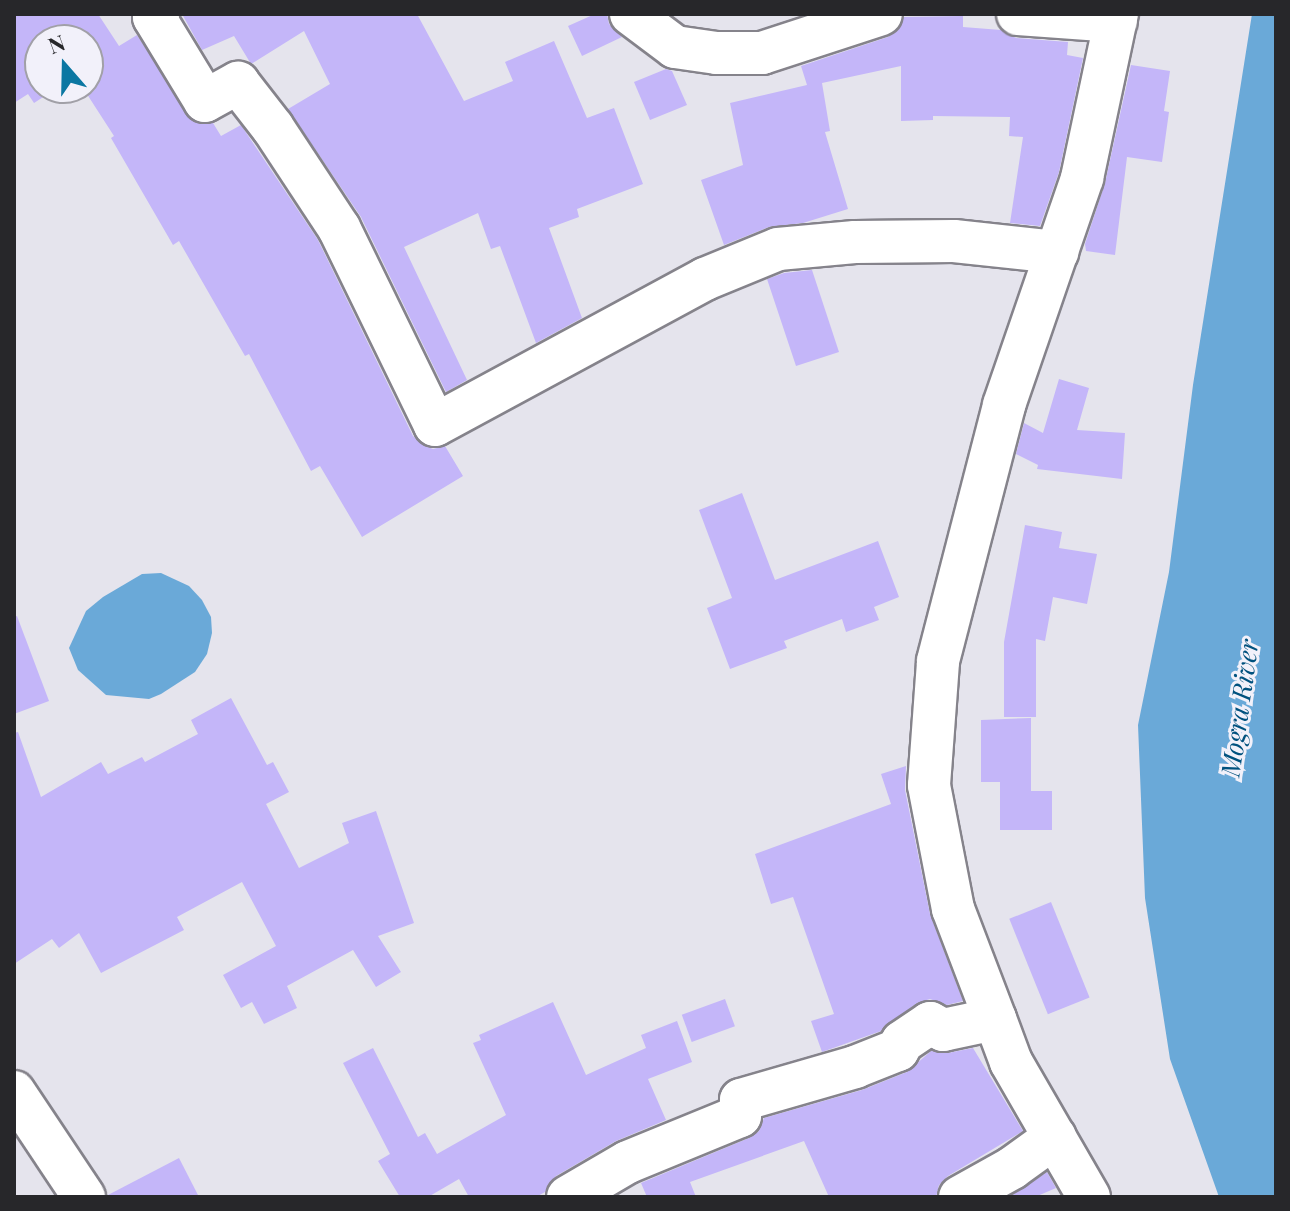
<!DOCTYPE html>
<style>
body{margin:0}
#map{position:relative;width:1290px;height:1211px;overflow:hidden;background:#e5e4ed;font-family:"Playfair Display",serif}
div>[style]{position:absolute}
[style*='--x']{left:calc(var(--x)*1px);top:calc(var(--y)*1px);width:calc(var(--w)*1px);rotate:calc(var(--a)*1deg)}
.water>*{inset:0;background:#6aa9d8}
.building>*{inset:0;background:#c4b6f9;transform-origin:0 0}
.roads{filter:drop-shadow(2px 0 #85838b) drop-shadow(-2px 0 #85838b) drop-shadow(0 2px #85838b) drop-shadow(0 -2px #85838b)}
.minor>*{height:42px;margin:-21px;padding:0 21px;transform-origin:21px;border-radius:21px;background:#fff}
span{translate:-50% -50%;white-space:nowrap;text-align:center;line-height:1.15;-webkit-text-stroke:6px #f2f1fa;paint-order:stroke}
.water-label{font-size:26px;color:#00517e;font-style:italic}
.frame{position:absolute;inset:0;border:16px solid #27272a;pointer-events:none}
.north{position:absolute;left:24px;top:24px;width:80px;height:80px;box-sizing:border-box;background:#f2f1fa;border:2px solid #a1a0a7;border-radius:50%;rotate:340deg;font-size:22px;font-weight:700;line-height:32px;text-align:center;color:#27272a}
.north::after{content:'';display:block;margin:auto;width:28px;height:36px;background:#0b77a2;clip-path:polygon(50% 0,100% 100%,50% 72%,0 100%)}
</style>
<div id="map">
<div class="water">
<div style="clip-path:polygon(1252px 14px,1276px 14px,1276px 1197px,1219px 1197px,1170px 1059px,1145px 898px,1138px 725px,1169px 572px,1193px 385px)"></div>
<div style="clip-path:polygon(161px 573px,189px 586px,202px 600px,211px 617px,212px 633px,207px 654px,195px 672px,161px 694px,149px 699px,106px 695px,78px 670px,69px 648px,86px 611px,103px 597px,142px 574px)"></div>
</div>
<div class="building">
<div style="clip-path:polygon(14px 14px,98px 14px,119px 46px,137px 35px,193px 121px,213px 123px,221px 136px,241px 125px,318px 240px,413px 436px,423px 445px,433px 449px,445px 446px,463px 476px,362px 537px,320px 466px,311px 471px,249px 354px,245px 356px,179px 241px,173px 245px,111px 138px,114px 136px,83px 88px,88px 88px,88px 40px,40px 40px,40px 88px,57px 88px,34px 103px,28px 94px,14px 103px)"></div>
<div style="clip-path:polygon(182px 14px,417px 14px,464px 101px,513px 81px,505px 62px,554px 41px,587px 118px,614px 108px,643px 184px,577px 209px,579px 217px,549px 228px,582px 318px,536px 343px,500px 246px,491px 249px,478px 213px,404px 247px,467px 380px,446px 392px,361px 217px,288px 109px,330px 84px,304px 31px,251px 64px,234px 36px,202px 50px)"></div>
<div style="clip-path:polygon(595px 14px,607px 14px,609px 24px,622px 37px,582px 56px,568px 26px)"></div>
<div style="clip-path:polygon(963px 16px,963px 27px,1001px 30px,1016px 38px,1068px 42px,1067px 55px,1083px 58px,1059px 172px,1040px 226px,1010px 223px,1023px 137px,1009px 136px,1010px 117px,933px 116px,933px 120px,901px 121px,901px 66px,822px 83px,830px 131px,825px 132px,848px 209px,803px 223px,769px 227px,724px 245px,701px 180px,743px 165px,730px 103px,807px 85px,801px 66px,888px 37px,899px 29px,904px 17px)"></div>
<div style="clip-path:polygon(1131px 65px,1170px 71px,1164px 111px,1169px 112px,1162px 162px,1127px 157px,1115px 255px,1086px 251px,1085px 244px,1105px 183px)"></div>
<div style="clip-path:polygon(666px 69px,672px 71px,687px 105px,650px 120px,634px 82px)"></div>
<div style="clip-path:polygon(812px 270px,839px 352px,796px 366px,767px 279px,784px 273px)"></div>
<div style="clip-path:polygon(1059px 379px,1089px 388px,1077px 430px,1125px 433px,1122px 479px,1037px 469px,1038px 465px,1016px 454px,1024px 423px,1043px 433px)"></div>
<div style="clip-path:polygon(742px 493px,775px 580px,878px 541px,899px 597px,874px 607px,879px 620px,846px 632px,842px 619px,784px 641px,787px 648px,730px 669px,707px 608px,732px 598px,699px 510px)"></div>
<div style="clip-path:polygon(1025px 525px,1062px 532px,1059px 548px,1097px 554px,1087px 604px,1053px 597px,1045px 641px,1036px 639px,1036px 717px,1004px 717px,1004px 642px)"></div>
<div style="clip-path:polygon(17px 616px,49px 701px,14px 714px,14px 617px)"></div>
<div style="clip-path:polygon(231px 698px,267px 765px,273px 762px,289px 792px,266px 804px,299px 868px,349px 843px,342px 823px,376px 811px,414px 923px,378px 936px,401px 972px,376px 987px,353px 950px,287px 986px,297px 1008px,264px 1024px,252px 1002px,241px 1008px,223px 975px,276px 946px,242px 882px,177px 917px,184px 930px,101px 973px,79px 933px,59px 948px,52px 939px,14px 964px,14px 733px,18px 732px,41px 797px,101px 762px,108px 774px,142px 757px,145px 762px,198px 734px,191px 720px)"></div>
<div style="clip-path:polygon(1031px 718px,1031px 791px,1052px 791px,1052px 830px,1000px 830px,1000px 782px,981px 782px,981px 720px)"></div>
<div style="clip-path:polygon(906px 766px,905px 790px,930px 914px,963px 1001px,947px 1005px,930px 999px,917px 1003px,881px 1031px,822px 1052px,811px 1021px,834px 1014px,793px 897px,771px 904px,755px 854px,891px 804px,881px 774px)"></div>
<div style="left:1051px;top:902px;width:103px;height:45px;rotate:68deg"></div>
<div style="left:725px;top:999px;width:29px;height:46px;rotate:70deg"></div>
<div style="clip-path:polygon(553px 1002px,586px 1075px,646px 1048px,641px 1035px,677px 1021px,692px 1062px,648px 1079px,666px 1120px,616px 1141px,556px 1176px,545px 1192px,536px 1197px,469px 1197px,459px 1179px,428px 1197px,400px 1197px,378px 1161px,390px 1154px,343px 1063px,373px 1048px,418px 1137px,425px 1133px,437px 1154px,506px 1115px,473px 1043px,481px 1040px,479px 1035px)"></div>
<div style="clip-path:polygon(973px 1048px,1023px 1131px,948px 1176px,939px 1185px,936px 1197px,829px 1197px,804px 1141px,690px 1182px,696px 1197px,647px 1197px,641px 1183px,749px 1138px,759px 1131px,764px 1118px,862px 1090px,907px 1072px,931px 1051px,948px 1053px)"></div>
<div style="clip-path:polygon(179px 1158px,199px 1197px,108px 1197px,108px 1195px)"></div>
<div style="clip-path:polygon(1047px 1172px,1056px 1188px,1035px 1197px,1009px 1197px)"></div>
</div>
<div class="roads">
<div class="minor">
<div style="--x:158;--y:14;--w:5;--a:143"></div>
<div style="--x:154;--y:17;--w:98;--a:58.7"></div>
<div style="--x:205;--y:101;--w:38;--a:-29"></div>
<div style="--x:238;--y:83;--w:57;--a:52.1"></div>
<div style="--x:273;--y:128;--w:120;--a:56.6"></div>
<div style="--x:339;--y:228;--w:219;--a:64"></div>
<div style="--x:435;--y:425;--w:307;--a:-28.4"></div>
<div style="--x:705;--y:279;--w:79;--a:-22.3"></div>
<div style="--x:778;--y:249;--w:77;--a:-5.2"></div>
<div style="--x:855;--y:242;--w:99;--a:-0.6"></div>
<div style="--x:954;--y:241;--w:104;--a:6.1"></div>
<div style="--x:631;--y:14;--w:55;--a:36.9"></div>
<div style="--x:675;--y:47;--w:42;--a:8.1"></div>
<div style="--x:717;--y:53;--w:45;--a:0"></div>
<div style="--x:762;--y:53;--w:125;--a:-18.1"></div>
<div style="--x:1018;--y:14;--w:98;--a:4.1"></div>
<div style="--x:14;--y:1092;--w:126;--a:56.3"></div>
<div style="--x:568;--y:1197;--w:69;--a:-30.3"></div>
<div style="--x:628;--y:1162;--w:121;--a:-22.3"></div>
<div style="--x:740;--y:1116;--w:16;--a:-86"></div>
<div style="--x:741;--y:1100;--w:119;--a:-16.1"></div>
<div style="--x:855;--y:1067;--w:46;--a:-21.6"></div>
<div style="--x:898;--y:1050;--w:9;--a:-63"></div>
<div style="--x:902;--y:1042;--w:34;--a:-34"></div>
<div style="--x:930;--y:1023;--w:15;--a:28"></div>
<div style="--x:943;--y:1030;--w:53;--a:-11.9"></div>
<div style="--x:960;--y:1197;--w:60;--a:-29.1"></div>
<div style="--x:1012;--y:1168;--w:53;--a:-35.8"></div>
<div style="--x:1089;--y:1197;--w:156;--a:-120"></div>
<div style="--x:1011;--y:1062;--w:46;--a:-110.4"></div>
<div style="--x:995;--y:1019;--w:118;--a:-110.9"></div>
<div style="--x:953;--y:909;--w:126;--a:-101"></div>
<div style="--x:929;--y:785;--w:124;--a:-85.8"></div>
<div style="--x:938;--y:661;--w:264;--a:-75.5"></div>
<div style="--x:1004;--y:405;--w:240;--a:-71"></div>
<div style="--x:1082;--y:178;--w:168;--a:-78"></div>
</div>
</div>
<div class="water-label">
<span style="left:1239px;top:708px;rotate:-82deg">Mogra River</span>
</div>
<div class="frame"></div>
<div class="north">N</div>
</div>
